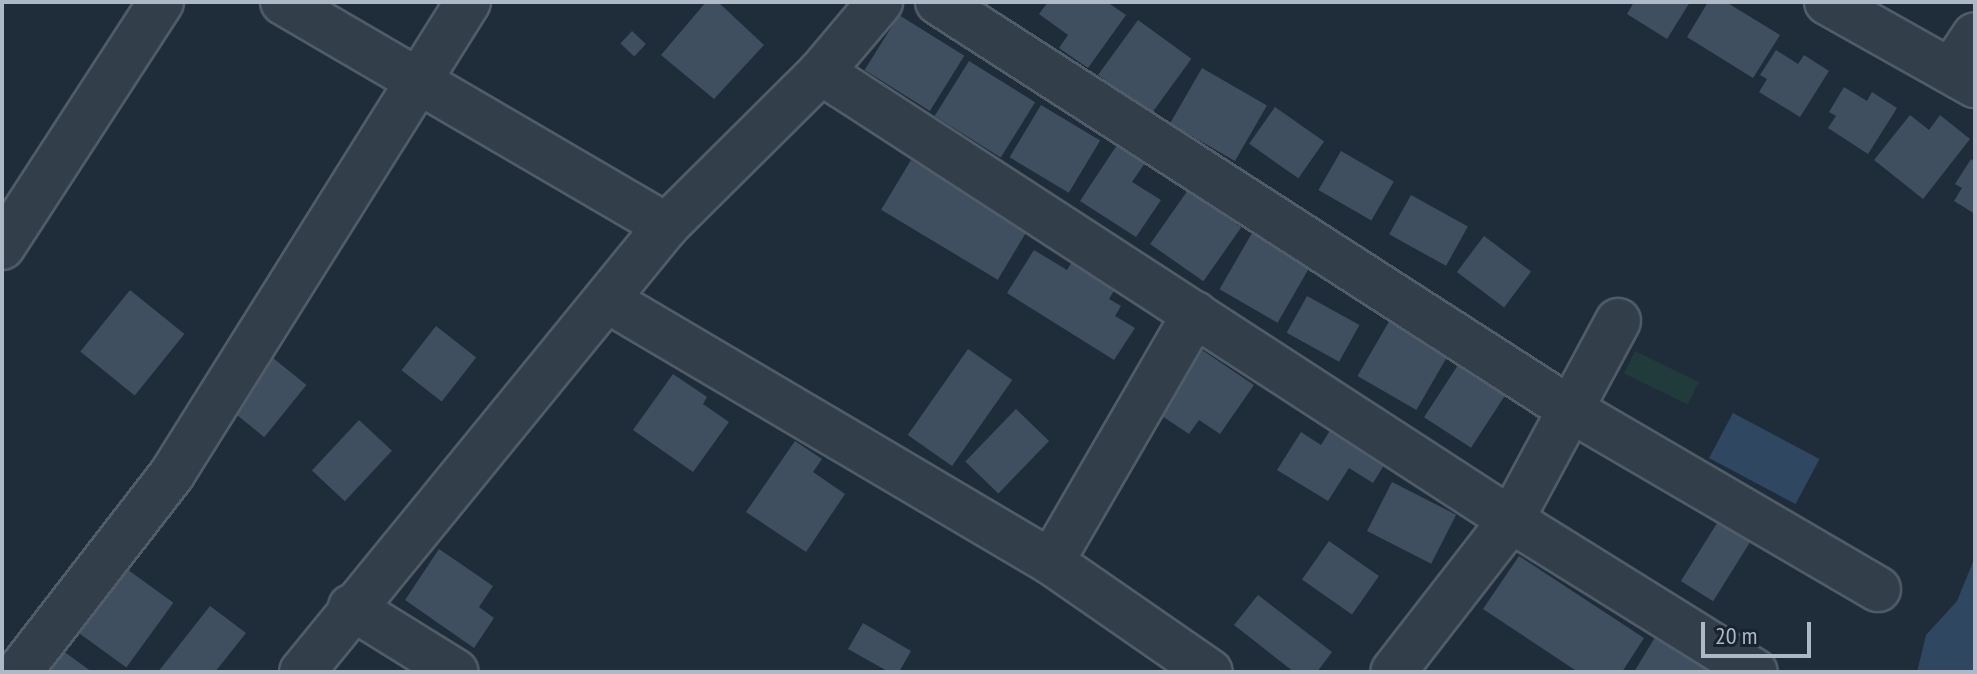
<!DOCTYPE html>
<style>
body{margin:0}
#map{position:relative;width:1977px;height:674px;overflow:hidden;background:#1f2d3a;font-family:"PT Sans Narrow",sans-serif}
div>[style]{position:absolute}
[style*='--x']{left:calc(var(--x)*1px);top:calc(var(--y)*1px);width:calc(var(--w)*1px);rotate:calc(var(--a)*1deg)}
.green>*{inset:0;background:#213a3b;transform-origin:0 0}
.water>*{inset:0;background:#2f4761;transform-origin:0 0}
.building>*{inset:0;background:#3f4f60;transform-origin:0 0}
.roads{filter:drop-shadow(2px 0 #505c68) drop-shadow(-2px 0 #505c68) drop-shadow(0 2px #505c68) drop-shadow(0 -2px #505c68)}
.minor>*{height:44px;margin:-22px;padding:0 22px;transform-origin:22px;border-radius:22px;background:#323e4a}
span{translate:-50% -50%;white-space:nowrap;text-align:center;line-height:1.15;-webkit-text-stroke:6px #18232f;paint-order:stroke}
.frame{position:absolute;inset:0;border:4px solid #adb9c7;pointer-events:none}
.scale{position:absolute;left:1701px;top:622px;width:110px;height:36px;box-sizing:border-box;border:4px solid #adb9c7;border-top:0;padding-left:10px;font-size:24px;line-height:28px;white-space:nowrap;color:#adb9c7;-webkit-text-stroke:6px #18232f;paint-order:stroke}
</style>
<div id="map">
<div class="green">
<div style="left:1635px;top:351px;width:71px;height:25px;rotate:26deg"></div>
</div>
<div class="water">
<div style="left:1733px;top:413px;width:98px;height:51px;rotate:28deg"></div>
<div style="clip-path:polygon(1975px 557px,1975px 672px,1917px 672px,1926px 635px,1957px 601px)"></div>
</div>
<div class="building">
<div style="clip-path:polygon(706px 2px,718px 2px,764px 45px,714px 99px,661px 55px)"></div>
<div style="clip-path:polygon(1048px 2px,1107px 2px,1126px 15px,1088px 68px,1059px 48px,1068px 35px,1039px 14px)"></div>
<div style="clip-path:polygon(1634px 2px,1690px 2px,1667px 39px,1627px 14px)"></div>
<div style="clip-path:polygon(1708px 2px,1726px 2px,1780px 35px,1753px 78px,1687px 37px)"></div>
<div style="left:899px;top:15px;width:77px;height:65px;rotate:32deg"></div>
<div style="left:1138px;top:20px;width:66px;height:68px;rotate:36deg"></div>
<div style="left:632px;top:31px;width:19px;height:17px;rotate:43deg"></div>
<div style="clip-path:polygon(1776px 50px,1798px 64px,1804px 55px,1829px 71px,1800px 117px,1759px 92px,1767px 79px,1760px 75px)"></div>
<div style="left:969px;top:61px;width:78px;height:65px;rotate:32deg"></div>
<div style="left:1202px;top:68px;width:75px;height:64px;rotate:30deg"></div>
<div style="clip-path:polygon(1844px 87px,1867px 101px,1872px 92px,1897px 108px,1868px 154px,1828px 128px,1836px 116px,1829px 112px)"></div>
<div style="left:1041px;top:105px;width:69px;height:61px;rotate:31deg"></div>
<div style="left:1275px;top:107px;width:60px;height:45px;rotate:35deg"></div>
<div style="clip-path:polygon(1910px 115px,1929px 130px,1940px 115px,1970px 139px,1923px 199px,1874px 160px)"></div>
<div style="clip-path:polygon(1117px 145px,1145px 163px,1132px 182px,1161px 200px,1136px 237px,1080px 201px)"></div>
<div style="left:1341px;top:151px;width:61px;height:45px;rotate:30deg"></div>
<div style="clip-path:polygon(1971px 159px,1975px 162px,1975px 214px,1954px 201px,1962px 188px,1955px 184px)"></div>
<div style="left:911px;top:160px;width:136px;height:58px;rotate:31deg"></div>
<div style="left:1188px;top:190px;width:65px;height:66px;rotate:35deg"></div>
<div style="left:1411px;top:195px;width:65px;height:45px;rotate:29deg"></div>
<div style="left:1252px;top:233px;width:67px;height:65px;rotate:30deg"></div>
<div style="left:1484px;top:236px;width:59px;height:45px;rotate:37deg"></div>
<div style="clip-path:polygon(1034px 250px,1067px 270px,1078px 252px,1115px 289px,1109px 299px,1121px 306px,1115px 316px,1135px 328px,1114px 360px,1007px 293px)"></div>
<div style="left:130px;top:290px;width:70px;height:79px;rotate:39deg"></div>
<div style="left:1307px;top:296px;width:60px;height:42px;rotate:29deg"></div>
<div style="left:1391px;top:318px;width:68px;height:67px;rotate:30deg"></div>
<div style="left:436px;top:326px;width:51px;height:56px;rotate:38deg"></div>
<div style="clip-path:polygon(1196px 346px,1254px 385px,1220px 434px,1199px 420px,1189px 434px,1153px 410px)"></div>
<div style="left:968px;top:349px;width:54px;height:105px;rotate:35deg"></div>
<div style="left:273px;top:358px;width:43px;height:67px;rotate:39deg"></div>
<div style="left:1460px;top:362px;width:56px;height:66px;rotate:33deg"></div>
<div style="clip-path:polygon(673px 374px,707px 397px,703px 404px,729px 422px,693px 472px,633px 430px)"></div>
<div style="left:1016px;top:409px;width:46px;height:73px;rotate:44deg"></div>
<div style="left:359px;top:420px;width:45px;height:69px;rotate:43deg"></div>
<div style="clip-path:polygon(1331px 429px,1386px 462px,1373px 483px,1349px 468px,1328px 501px,1277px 470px,1301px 432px,1321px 445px)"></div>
<div style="clip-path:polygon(795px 441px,822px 459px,813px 472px,845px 494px,806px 552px,746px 512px)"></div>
<div style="left:1392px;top:482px;width:72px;height:55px;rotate:27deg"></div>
<div style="left:1719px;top:520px;width:38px;height:72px;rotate:32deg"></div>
<div style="left:1329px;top:541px;width:61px;height:47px;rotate:35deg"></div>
<div style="clip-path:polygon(439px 549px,493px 586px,479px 607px,494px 618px,474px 648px,405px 600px)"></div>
<div style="clip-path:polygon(1519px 556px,1644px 638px,1622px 672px,1578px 672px,1483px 609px)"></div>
<div style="left:120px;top:564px;width:66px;height:80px;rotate:36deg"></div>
<div style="clip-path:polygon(1258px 595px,1332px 652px,1317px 672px,1294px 672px,1234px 625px)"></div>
<div style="clip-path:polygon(210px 606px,246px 633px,215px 672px,158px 672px)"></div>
<div style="clip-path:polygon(863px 623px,911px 651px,899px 672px,889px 672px,848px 649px)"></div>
<div style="clip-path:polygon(1660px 629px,1714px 672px,1634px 672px)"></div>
<div style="clip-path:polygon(59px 648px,92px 672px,42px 672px)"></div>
</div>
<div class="roads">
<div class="minor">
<div style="--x:283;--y:2;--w:444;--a:30.3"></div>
<div style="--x:938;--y:2;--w:749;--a:32.8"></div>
<div style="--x:1568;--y:408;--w:359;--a:30.3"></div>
<div style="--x:1827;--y:2;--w:170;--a:29.3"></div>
<div style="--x:1951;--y:71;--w:43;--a:-56.3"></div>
<div style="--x:821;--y:72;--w:823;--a:32.99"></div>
<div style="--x:1511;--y:520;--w:192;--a:127.8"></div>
<div style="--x:2;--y:247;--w:292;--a:-57"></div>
<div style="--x:609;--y:301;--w:513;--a:30.56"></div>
<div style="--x:1051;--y:562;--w:193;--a:34.7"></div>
<div style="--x:1618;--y:321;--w:226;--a:118.3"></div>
<div style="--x:1511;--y:520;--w:287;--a:31.9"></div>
<div style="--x:1051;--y:562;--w:287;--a:-59.9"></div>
<div style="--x:351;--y:607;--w:123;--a:31.8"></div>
<div style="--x:19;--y:672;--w:250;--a:-52.3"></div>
<div style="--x:172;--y:474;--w:557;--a:-57.91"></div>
<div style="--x:302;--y:672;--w:576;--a:-50.78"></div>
<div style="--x:666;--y:226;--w:218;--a:-44.8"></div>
<div style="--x:821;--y:72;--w:92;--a:-49.9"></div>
</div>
</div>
<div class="frame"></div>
<div class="scale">20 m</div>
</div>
